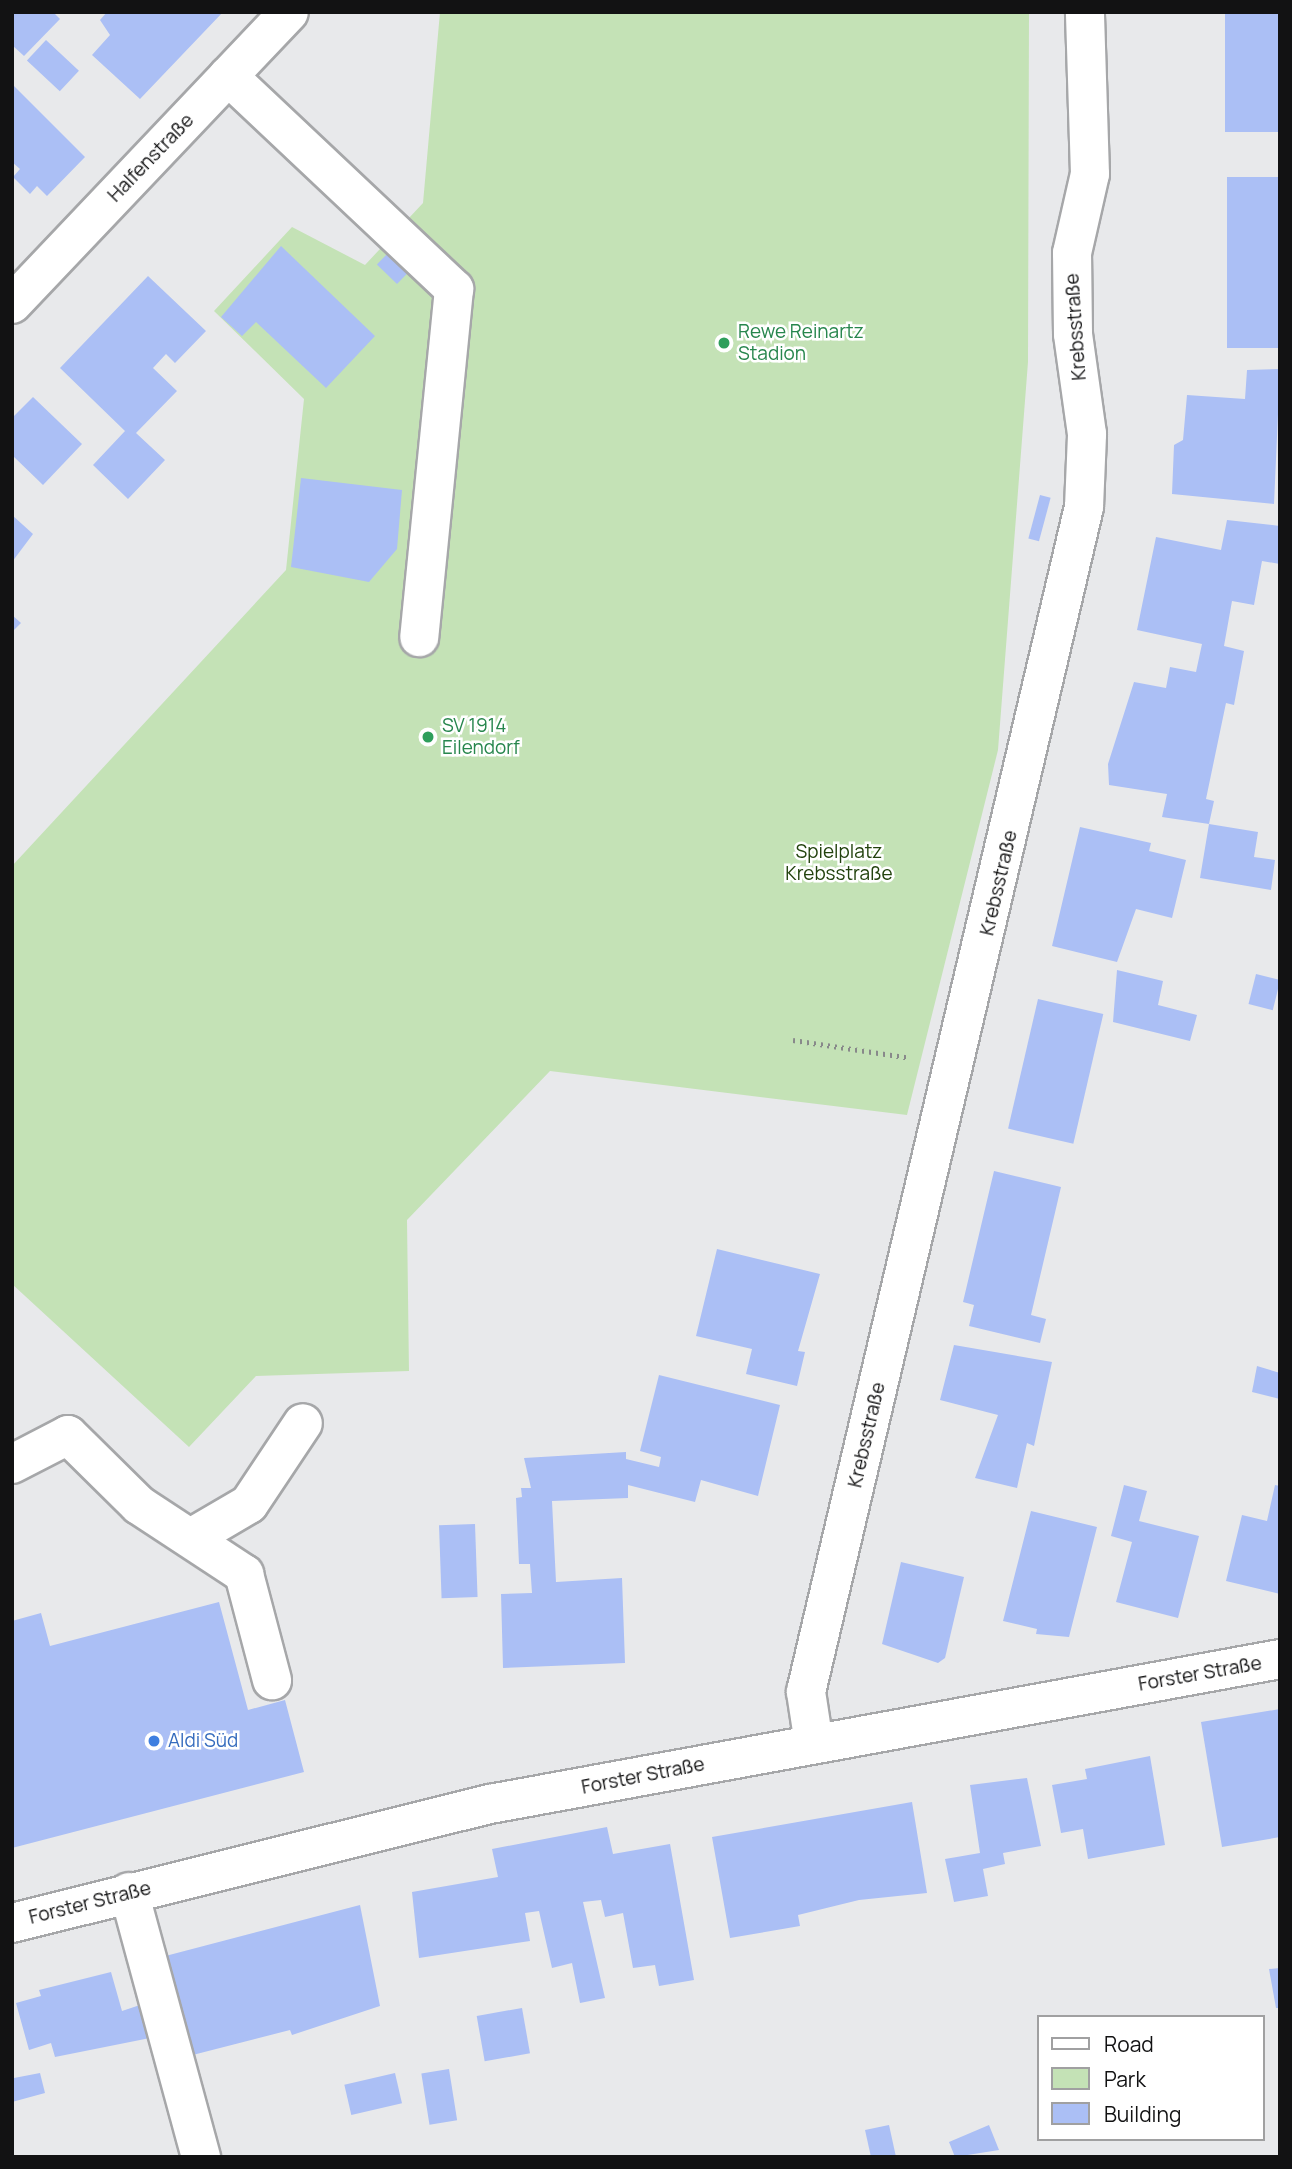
<!DOCTYPE html>
<meta charset="utf-8">
<style>
body{margin:0}
#map{position:relative;width:1292px;height:2169px;overflow:hidden;background:#e8e9eb;font-family:Manrope,sans-serif}
div>[style]{position:absolute}
[style*='--x']{left:calc(var(--x)*1px);top:calc(var(--y)*1px);width:calc(var(--w)*1px);rotate:calc(var(--a)*1deg)}
.green>*{inset:0;background:#c4e2b6}
.building>*{inset:0;background:#abbff5;transform-origin:0 0}
.path>*{height:4.5px;margin-top:-2.25px;transform-origin:0;background:repeating-linear-gradient(90deg,#88898a 0 2px,transparent 0 7px)}
.roads{filter:drop-shadow(2px 0 #a6a7a9) drop-shadow(-2px 0 #a6a7a9) drop-shadow(0 2px #a6a7a9) drop-shadow(0 -2px #a6a7a9)}
.minor>*{height:38px;margin:-19px;padding:0 19px;transform-origin:19px;border-radius:19px;background:#fff}
.dots>*{width:19px;height:19px;translate:-50% -50%;box-sizing:border-box;border:4px solid #fff;border-radius:50%}
span{translate:-50% -50%;white-space:nowrap;text-align:center;line-height:1.15;-webkit-text-stroke:5px #fff;paint-order:stroke}
.street-label{font-size:19px;color:#121213}
.leisure-label{font-size:19px;color:#27864d}
.left{translate:0 -50%;text-align:left}
.park-label{font-size:19px;color:#22420d}
.shop-label{font-size:19px;color:#366cbe}
.frame{position:absolute;inset:0;border:14px solid #121213;pointer-events:none}
.legend{position:absolute;left:1037px;top:2015px;width:228px;height:126px;box-sizing:border-box;background:#fff;border:2px solid #a0a0a1;margin:0;padding:9px 12px;list-style:none;font-size:21px;color:#121213}
.legend li{display:flex;align-items:center;gap:14px;height:35px}
.legend b{width:35px;border:2px solid #a0a0a1}
</style>
<div id="map">
<div class="green">
<div style="clip-path:polygon(440px 12px,1029px 12px,1028px 362px,998px 750px,907px 1115px,550px 1071px,407px 1220px,409px 1371px,256px 1376px,189px 1447px,12px 1284px,12px 866px,286px 570px,304px 399px,214px 311px,292px 227px,365px 265px,423px 203px)"></div>
</div>
<div class="building">
<div style="clip-path:polygon(12px 12px,53px 12px,60px 19px,24px 56px,12px 45px)"></div>
<div style="clip-path:polygon(107px 12px,223px 12px,140px 99px,92px 55px,110px 35px,100px 20px)"></div>
<div style="left:1225px;top:12px;width:55px;height:120px"></div>
<div style="left:46px;top:40px;width:45px;height:28px;rotate:43deg"></div>
<div style="clip-path:polygon(12px 84px,85px 157px,47px 196px,37px 186px,30px 194px,13px 177px,20px 169px,12px 162px)"></div>
<div style="left:1280px;top:177px;width:171px;height:53px;rotate:90deg"></div>
<div style="clip-path:polygon(281px 246px,375px 336px,326px 388px,256px 322px,242px 336px,221px 317px)"></div>
<div style="left:388px;top:253px;width:28px;height:16px;rotate:44deg"></div>
<div style="clip-path:polygon(148px 276px,206px 331px,175px 363px,166px 354px,153px 368px,177px 391px,136px 433px,165px 460px,128px 499px,93px 465px,125px 431px,60px 368px)"></div>
<div style="clip-path:polygon(1280px 369px,1274px 504px,1172px 494px,1174px 445px,1183px 440px,1187px 395px,1245px 399px,1247px 370px)"></div>
<div style="clip-path:polygon(33px 397px,82px 444px,43px 485px,12px 455px,12px 418px)"></div>
<div style="clip-path:polygon(301px 478px,402px 490px,397px 549px,369px 582px,291px 567px)"></div>
<div style="left:1040px;top:495px;width:11px;height:45px;rotate:15deg"></div>
<div style="clip-path:polygon(12px 515px,33px 534px,12px 562px)"></div>
<div style="clip-path:polygon(1227px 520px,1280px 526px,1280px 564px,1262px 561px,1254px 605px,1232px 601px,1224px 646px,1244px 651px,1234px 705px,1226px 703px,1206px 799px,1214px 801px,1209px 824px,1162px 817px,1167px 794px,1109px 785px,1108px 764px,1134px 682px,1166px 688px,1170px 667px,1196px 672px,1202px 644px,1137px 630px,1156px 537px,1221px 550px)"></div>
<div style="clip-path:polygon(12px 615px,21px 623px,12px 632px)"></div>
<div style="clip-path:polygon(1209px 824px,1258px 832px,1254px 857px,1275px 860px,1271px 890px,1200px 878px)"></div>
<div style="clip-path:polygon(1080px 827px,1151px 843px,1149px 851px,1186px 860px,1172px 918px,1136px 909px,1117px 962px,1052px 946px)"></div>
<div style="clip-path:polygon(1117px 970px,1163px 981px,1158px 1005px,1197px 1015px,1190px 1041px,1113px 1022px)"></div>
<div style="left:1256px;top:974px;width:25px;height:31px;rotate:14deg"></div>
<div style="left:1038px;top:999px;width:67px;height:133px;rotate:13deg"></div>
<div style="clip-path:polygon(994px 1171px,1061px 1187px,1031px 1315px,1046px 1319px,1040px 1343px,969px 1326px,974px 1305px,963px 1302px)"></div>
<div style="clip-path:polygon(717px 1249px,820px 1274px,798px 1351px,805px 1352px,797px 1386px,746px 1374px,752px 1349px,696px 1336px)"></div>
<div style="clip-path:polygon(954px 1345px,1052px 1362px,1034px 1446px,1027px 1443px,1017px 1488px,975px 1478px,998px 1415px,940px 1400px)"></div>
<div style="clip-path:polygon(1257px 1366px,1280px 1373px,1280px 1399px,1252px 1392px)"></div>
<div style="clip-path:polygon(659px 1375px,780px 1405px,758px 1496px,701px 1480px,695px 1502px,628px 1485px,628px 1498px,552px 1501px,556px 1582px,622px 1578px,625px 1663px,503px 1668px,501px 1594px,532px 1593px,530px 1564px,519px 1564px,516px 1498px,522px 1497px,521px 1488px,531px 1488px,524px 1458px,626px 1452px,626px 1459px,659px 1467px,661px 1457px,640px 1451px)"></div>
<div style="clip-path:polygon(1124px 1485px,1147px 1491px,1139px 1521px,1199px 1536px,1178px 1618px,1116px 1602px,1132px 1542px,1111px 1536px)"></div>
<div style="clip-path:polygon(1275px 1485px,1280px 1486px,1280px 1594px,1226px 1581px,1242px 1515px,1267px 1521px)"></div>
<div style="clip-path:polygon(1031px 1511px,1097px 1527px,1069px 1637px,1036px 1634px,1037px 1629px,1003px 1621px)"></div>
<div style="left:475px;top:1524px;width:73px;height:36px;rotate:88deg"></div>
<div style="clip-path:polygon(901px 1562px,964px 1577px,945px 1658px,938px 1663px,882px 1644px)"></div>
<div style="clip-path:polygon(219px 1602px,248px 1710px,285px 1700px,304px 1772px,12px 1848px,12px 1621px,41px 1613px,50px 1646px)"></div>
<div style="clip-path:polygon(1280px 1709px,1280px 1837px,1222px 1847px,1201px 1722px)"></div>
<div style="clip-path:polygon(1150px 1756px,1165px 1845px,1088px 1859px,1083px 1829px,1061px 1833px,1052px 1785px,1087px 1779px,1085px 1769px)"></div>
<div style="clip-path:polygon(1027px 1778px,1041px 1846px,1003px 1853px,1005px 1864px,983px 1869px,988px 1896px,954px 1902px,945px 1859px,980px 1853px,970px 1785px)"></div>
<div style="clip-path:polygon(912px 1802px,927px 1893px,859px 1900px,798px 1915px,800px 1926px,730px 1938px,712px 1837px)"></div>
<div style="clip-path:polygon(607px 1827px,613px 1854px,670px 1844px,694px 1980px,659px 1986px,655px 1965px,633px 1968px,623px 1913px,605px 1917px,601px 1900px,583px 1902px,605px 1998px,580px 2003px,572px 1963px,552px 1968px,539px 1911px,525px 1913px,530px 1941px,419px 1958px,412px 1892px,498px 1877px,492px 1849px)"></div>
<div style="clip-path:polygon(360px 1905px,380px 2006px,292px 2035px,290px 2030px,181px 2058px,154px 1959px)"></div>
<div style="clip-path:polygon(1280px 1968px,1280px 2008px,1276px 2008px,1269px 1969px)"></div>
<div style="clip-path:polygon(111px 1972px,122px 2011px,140px 2005px,150px 2038px,55px 2057px,51px 2043px,29px 2050px,16px 2003px,41px 1996px,39px 1990px)"></div>
<div style="left:522px;top:2008px;width:46px;height:46px;rotate:80deg"></div>
<div style="left:449px;top:2069px;width:52px;height:28px;rotate:81deg"></div>
<div style="clip-path:polygon(13px 2073px,14px 2078px,40px 2073px,45px 2093px,12px 2102px)"></div>
<div style="left:395px;top:2073px;width:31px;height:52px;rotate:77deg"></div>
<div style="clip-path:polygon(889px 2125px,896px 2157px,871px 2157px,865px 2130px)"></div>
<div style="clip-path:polygon(989px 2125px,999px 2150px,955px 2157px,949px 2142px)"></div>
</div>
<div class="path">
<div style="--x:793;--y:1040;--w:118;--a:8.7"></div>
</div>
<div class="roads">
<div class="minor">
<div style="--x:228;--y:76;--w:311;--a:43.3"></div>
<div style="--x:454;--y:289;--w:350;--a:95.7"></div>
<div style="--x:12;--y:304;--w:402;--a:-46.5"></div>
<div style="--x:12;--y:1464;--w:63;--a:-27.4"></div>
<div style="--x:68;--y:1435;--w:100;--a:44.6"></div>
<div style="--x:139;--y:1505;--w:126;--a:33.3"></div>
<div style="--x:244;--y:1574;--w:110;--a:75.2"></div>
<div style="--x:191;--y:1538;--w:67;--a:-30.4"></div>
<div style="--x:249;--y:1504;--w:97;--a:-56.3"></div>
<div style="--x:814;--y:1744;--w:53;--a:-98.7"></div>
<div style="--x:806;--y:1692;--w:1217;--a:-76.8"></div>
<div style="--x:1084;--y:507;--w:73;--a:-87.6"></div>
<div style="--x:1087;--y:434;--w:101;--a:-98"></div>
<div style="--x:1073;--y:334;--w:81;--a:-90.7"></div>
<div style="--x:1072;--y:253;--w:81;--a:-77.2"></div>
<div style="--x:1090;--y:174;--w:162;--a:-91.8"></div>
<div style="--x:129;--y:1892;--w:275;--a:74.8"></div>
<div style="--x:12;--y:1923;--w:493;--a:-14"></div>
<div style="--x:490;--y:1804;--w:803;--a:-10.4"></div>
</div>
</div>
<div class="dots">
<div style="left:724px;top:343px;background:#2e9e5b"></div>
<div style="left:428px;top:737px;background:#2e9e5b"></div>
<div style="left:154px;top:1741px;background:#3f7fe0"></div>
</div>
<div class="street-label">
<span style="left:151px;top:158px;rotate:-46deg">Halfenstraße</span>
<span style="left:1076px;top:327px;rotate:-94deg">Krebsstraße</span>
<span style="left:999px;top:883px;rotate:-77deg">Krebsstraße</span>
<span style="left:867px;top:1435px;rotate:-77deg">Krebsstraße</span>
<span style="left:1200px;top:1674px;rotate:-10deg">Forster Straße</span>
<span style="left:643px;top:1776px;rotate:-11deg">Forster Straße</span>
<span style="left:90px;top:1903px;rotate:-14deg">Forster Straße</span>
</div>
<div class="leisure-label">
<span class="left" style="left:738px;top:343px">Rewe Reinartz<br>Stadion</span>
<span class="left" style="left:442px;top:737px">SV 1914<br>Eilendorf</span>
</div>
<div class="park-label">
<span style="left:839px;top:863px">Spielplatz<br>Krebsstraße</span>
</div>
<div class="shop-label">
<span class="left" style="left:168px;top:1741px">Aldi Süd</span>
</div>
<div class="frame"></div>
<ul class="legend">
<li><b style="height:9px;background:#fff"></b>Road</li>
<li><b style="height:19px;background:#c4e2b6"></b>Park</li>
<li><b style="height:19px;background:#abbff5"></b>Building</li>
</ul>
</div>
